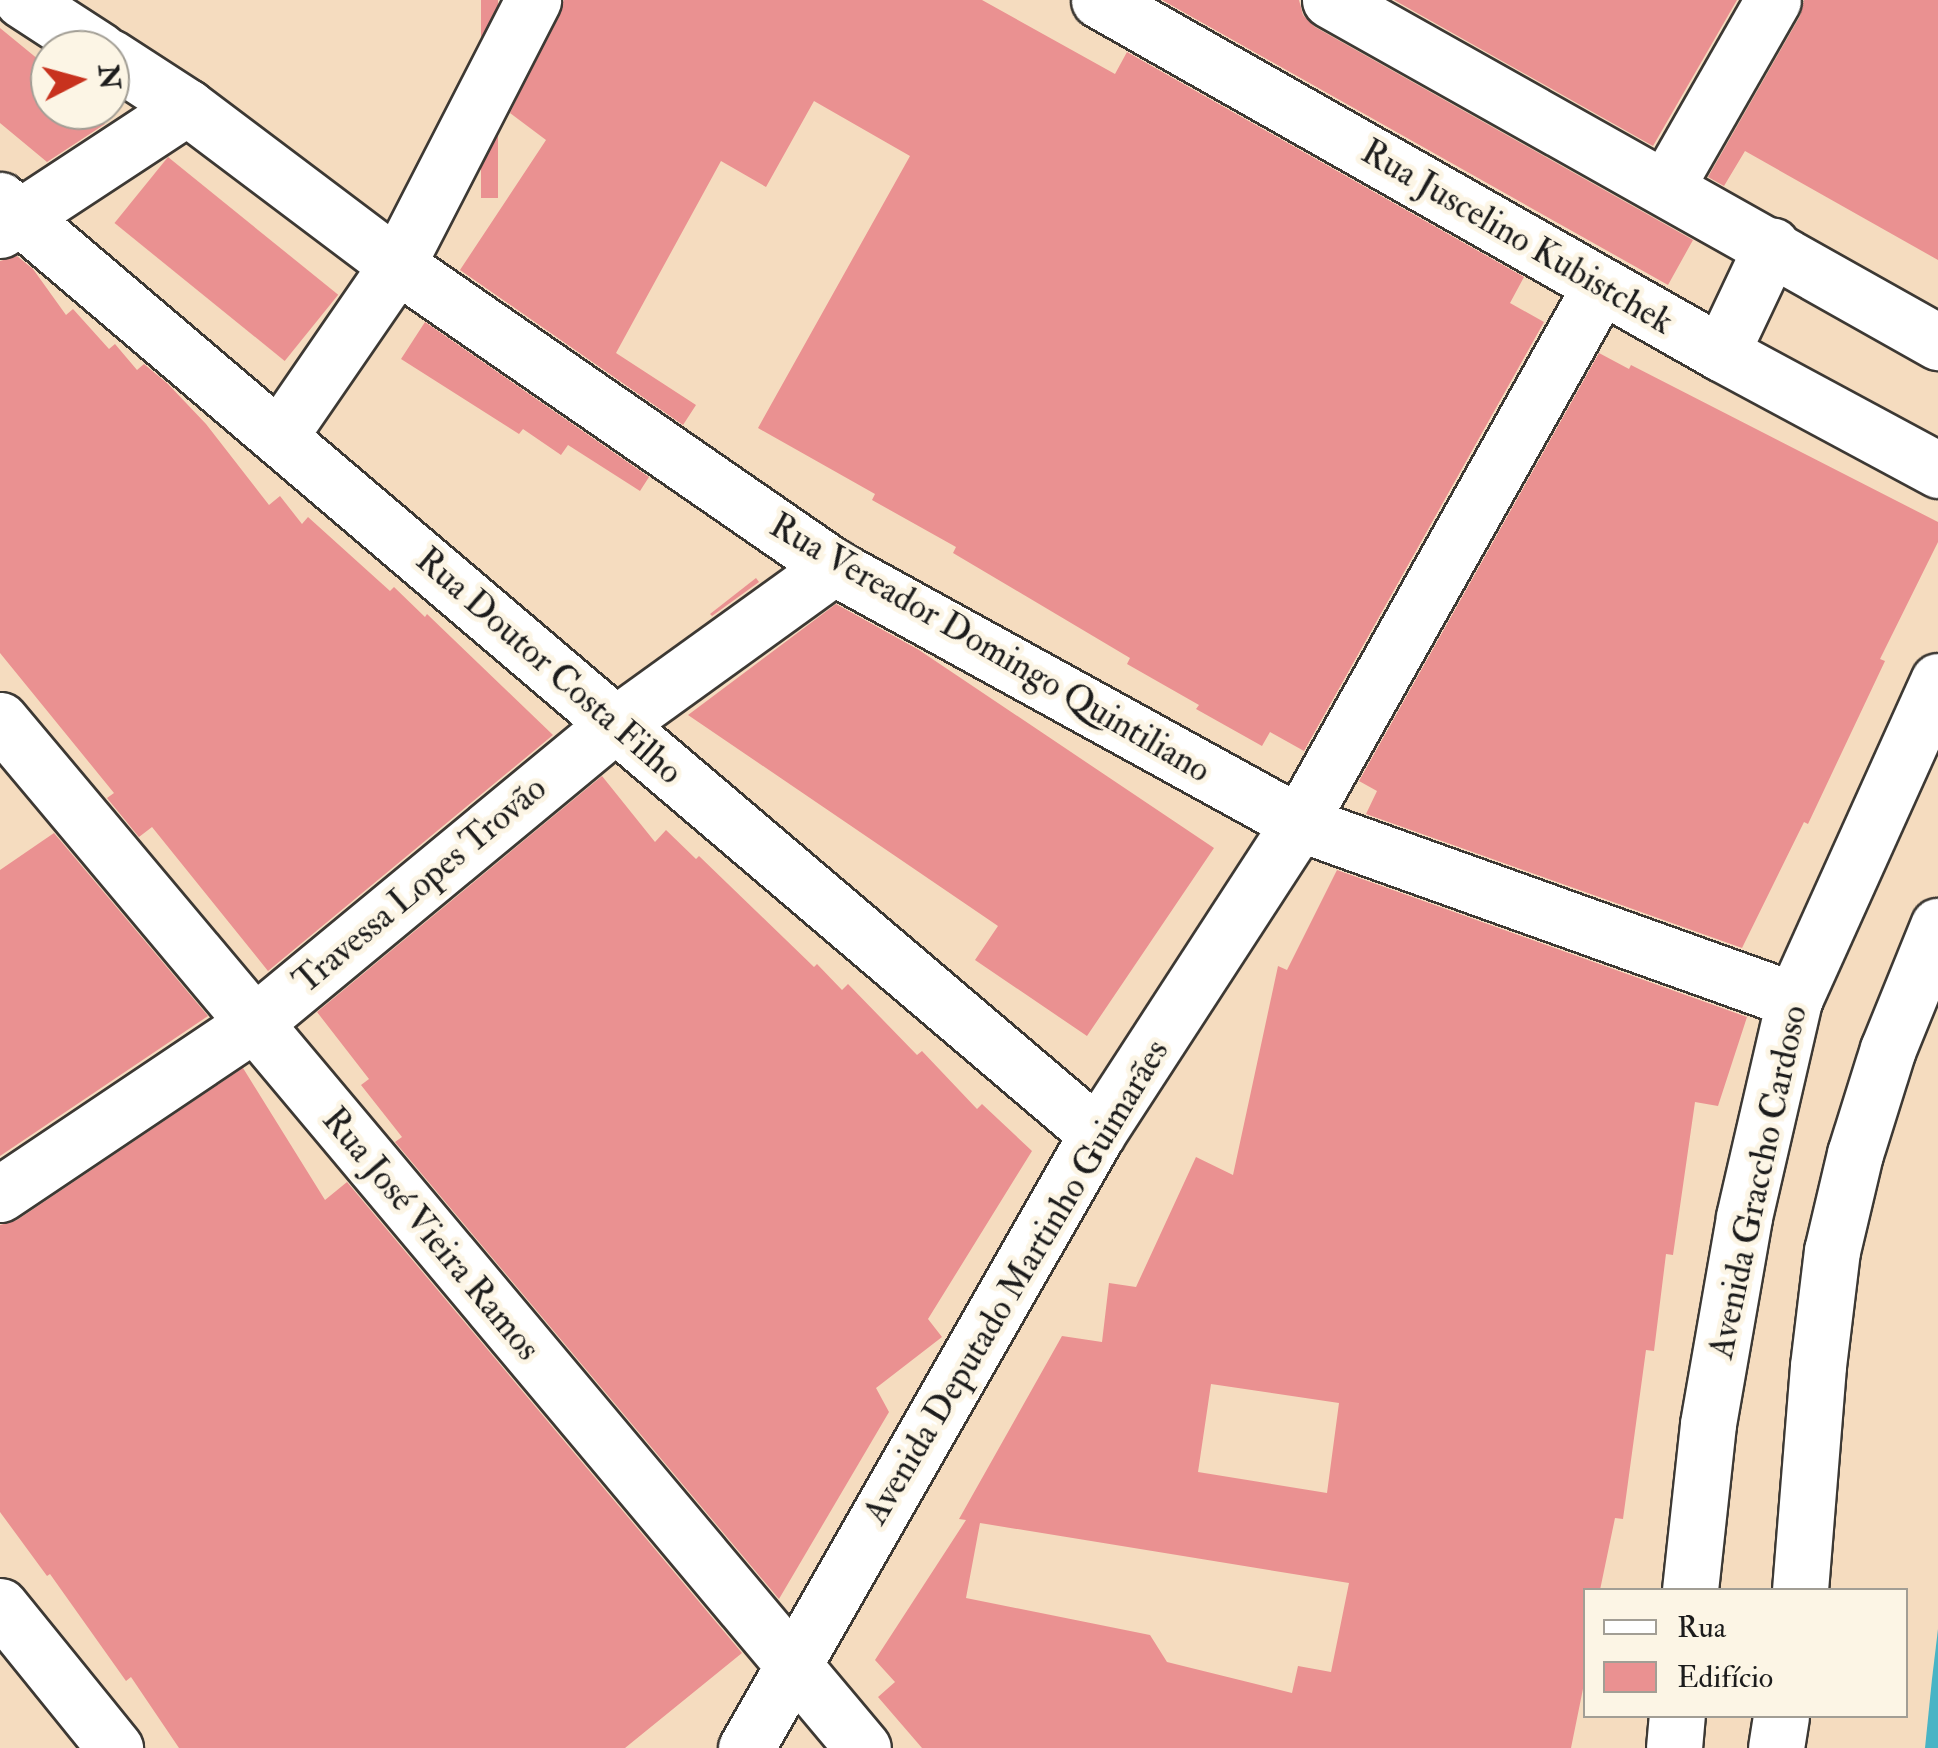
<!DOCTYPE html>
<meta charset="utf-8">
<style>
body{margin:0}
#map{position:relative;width:1938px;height:1748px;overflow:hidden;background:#f5dcbf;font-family:"IM FELL Double Pica",serif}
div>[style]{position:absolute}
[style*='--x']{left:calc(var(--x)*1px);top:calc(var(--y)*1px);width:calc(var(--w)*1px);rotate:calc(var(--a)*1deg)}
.water>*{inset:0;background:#48b4c5}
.building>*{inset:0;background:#ea9191;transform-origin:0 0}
.roads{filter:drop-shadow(2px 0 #3d3934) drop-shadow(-2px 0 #3d3934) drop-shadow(0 2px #3d3934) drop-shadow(0 -2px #3d3934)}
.minor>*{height:55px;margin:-27.5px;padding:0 27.5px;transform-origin:27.5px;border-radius:27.5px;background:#fff}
.tertiary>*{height:55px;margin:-27.5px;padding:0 27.5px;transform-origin:27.5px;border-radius:27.5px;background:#fff}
.primary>*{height:55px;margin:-27.5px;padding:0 27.5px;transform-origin:27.5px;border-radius:27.5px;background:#fff}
span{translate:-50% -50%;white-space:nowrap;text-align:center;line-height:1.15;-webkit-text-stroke:10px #fcf5e5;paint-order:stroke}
.street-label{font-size:35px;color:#1c1c1c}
.legend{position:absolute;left:1583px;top:1588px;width:325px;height:130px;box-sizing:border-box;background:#fcf5e5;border:2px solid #a29e95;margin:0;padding:12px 18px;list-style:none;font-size:30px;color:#1c1c1c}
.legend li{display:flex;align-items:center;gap:20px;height:50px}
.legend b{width:50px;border:2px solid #a29e95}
.north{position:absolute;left:30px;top:30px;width:100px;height:100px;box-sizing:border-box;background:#fcf5e5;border:2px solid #a29e95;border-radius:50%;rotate:84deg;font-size:28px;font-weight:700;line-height:40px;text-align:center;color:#1c1c1c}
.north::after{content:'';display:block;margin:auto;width:35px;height:45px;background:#c8321e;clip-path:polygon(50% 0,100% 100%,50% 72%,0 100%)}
</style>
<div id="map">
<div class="water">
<div style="clip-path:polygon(1938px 1629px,1938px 1748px,1925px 1748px,1932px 1679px)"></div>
</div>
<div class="building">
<div style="left:481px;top:0;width:17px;height:198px"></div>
<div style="clip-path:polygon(564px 0,982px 0,1115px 74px,1127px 52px,1524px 277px,1510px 303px,1544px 322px,1304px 751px,1270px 732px,1262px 746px,1196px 709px,1199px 705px,1127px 664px,1130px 658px,953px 553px,956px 547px,872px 500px,875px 494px,758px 428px,910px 156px,814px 101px,766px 187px,721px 161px,616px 353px,696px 405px,683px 425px,460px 270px,546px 140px,510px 113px)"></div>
<div style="clip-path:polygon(1162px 0,1299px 0,1303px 15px,1315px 27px,1693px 240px,1668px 285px)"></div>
<div style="clip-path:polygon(1394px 0,1737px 0,1653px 146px)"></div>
<div style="clip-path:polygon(1804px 0,1938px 0,1938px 260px,1745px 151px,1724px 186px,1708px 177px,1800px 16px)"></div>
<div style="clip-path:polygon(0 28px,50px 69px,50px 110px,89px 110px,105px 124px,47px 162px,0 123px)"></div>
<div style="left:168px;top:157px;width:219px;height:85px;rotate:39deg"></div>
<div style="clip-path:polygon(17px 256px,33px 269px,66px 315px,73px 309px,109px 349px,115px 344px,137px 370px,144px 364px,168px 384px,206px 424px,269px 505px,280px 496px,302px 524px,308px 517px,390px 591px,394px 587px,425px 617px,427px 614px,553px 735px,268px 971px,152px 827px,139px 837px,107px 798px,114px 793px,0 653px,0 261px)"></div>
<div style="clip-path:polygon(425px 322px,649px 477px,640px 491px,568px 445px,561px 455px,523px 429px,519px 434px,401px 359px)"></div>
<div style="clip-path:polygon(1599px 353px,1629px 369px,1631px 365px,1938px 522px,1938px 542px,1880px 659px,1885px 661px,1808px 824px,1804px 822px,1742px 948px,1366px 814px,1377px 791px,1359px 781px)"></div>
<div style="clip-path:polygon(756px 578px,759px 582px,712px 616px,710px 614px)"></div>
<div style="clip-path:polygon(836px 604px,919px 650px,1214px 848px,1087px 1036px,975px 960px,998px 926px,688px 715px)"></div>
<div style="clip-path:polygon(602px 776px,655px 842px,666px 830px,696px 859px,699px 856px,814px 967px,817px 964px,842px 990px,848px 984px,917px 1055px,922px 1051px,977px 1109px,982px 1104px,1032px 1151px,928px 1319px,942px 1337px,876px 1388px,889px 1412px,779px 1599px,395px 1142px,402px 1137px,361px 1085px,369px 1079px,317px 1012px)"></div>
<div style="clip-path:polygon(54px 833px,208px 1016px,0 1156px,0 870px)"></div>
<div style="clip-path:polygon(evenodd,1337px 870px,1747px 1017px,1718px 1106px,1695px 1102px,1673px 1255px,1666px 1254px,1654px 1351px,1646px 1350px,1623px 1519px,1615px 1518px,1600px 1590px,1586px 1590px,1586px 1674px,1571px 1748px,922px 1748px,878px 1697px,895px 1682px,875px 1660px,966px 1520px,959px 1519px,1062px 1336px,1102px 1342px,1109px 1283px,1136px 1287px,1196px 1157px,1233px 1175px,1278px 966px,1287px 970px,1337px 870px,1211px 1384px,1339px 1403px,1327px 1493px,1198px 1472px,1211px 1384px,1337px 870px,980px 1523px,1349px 1583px,1331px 1672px,1298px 1666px,1292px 1693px,1167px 1662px,1150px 1635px,966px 1598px,980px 1523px)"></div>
<div style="clip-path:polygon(243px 1068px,325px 1200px,347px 1182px,742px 1653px,625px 1748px,179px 1748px,131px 1677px,126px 1681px,50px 1574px,47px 1576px,0 1512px,0 1225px,17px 1220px)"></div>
</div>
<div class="roads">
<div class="minor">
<div style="--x:1666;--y:187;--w:215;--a:-60.2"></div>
<div style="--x:0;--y:230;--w:224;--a:-33.3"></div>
<div style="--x:280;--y:435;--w:206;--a:-55.5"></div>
<div style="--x:397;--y:265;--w:298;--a:-62.8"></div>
<div style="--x:0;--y:720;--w:1342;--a:49.99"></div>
<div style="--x:1299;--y:823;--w:617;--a:-60.69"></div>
<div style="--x:0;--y:1194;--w:306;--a:-33.9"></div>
<div style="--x:254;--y:1023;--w:470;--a:-39.6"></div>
<div style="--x:616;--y:724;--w:269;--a:-35.8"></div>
</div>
<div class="tertiary">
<div style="--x:22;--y:0;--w:92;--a:33"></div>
<div style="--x:1099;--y:0;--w:715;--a:29.58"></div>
<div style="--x:1721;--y:353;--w:247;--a:28.3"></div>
<div style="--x:1330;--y:0;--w:698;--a:29.36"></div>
<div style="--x:110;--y:57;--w:92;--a:33"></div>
<div style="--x:187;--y:107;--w:263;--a:37"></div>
<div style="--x:397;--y:265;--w:531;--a:34.65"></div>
<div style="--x:834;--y:567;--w:531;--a:28.83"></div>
<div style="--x:1299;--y:823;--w:526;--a:19.68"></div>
<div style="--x:0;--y:200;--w:1441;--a:40.41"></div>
<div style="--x:1721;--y:353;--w:119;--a:-64.7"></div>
<div style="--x:746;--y:1748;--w:707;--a:-60.25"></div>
<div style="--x:1097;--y:1134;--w:371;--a:-57"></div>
</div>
<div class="primary">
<div style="--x:1690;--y:1590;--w:167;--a:-83.8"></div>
<div style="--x:1708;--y:1424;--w:210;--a:-80.1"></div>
<div style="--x:1744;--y:1217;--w:223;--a:-77"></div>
<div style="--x:1794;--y:1000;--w:350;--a:-65.7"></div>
<div style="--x:1800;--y:1590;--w:225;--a:-85.4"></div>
<div style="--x:1818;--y:1366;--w:116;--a:-83.1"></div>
<div style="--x:1832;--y:1251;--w:100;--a:-76.7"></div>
<div style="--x:1855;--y:1154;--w:110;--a:-72.6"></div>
<div style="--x:1888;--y:1049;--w:133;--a:-67.9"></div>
<div style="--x:0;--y:1606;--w:183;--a:51"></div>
<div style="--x:1674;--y:1748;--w:32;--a:-85"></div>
<div style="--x:1776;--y:1748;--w:32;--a:-81"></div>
</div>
</div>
<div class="street-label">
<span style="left:1517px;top:237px;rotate:30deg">Rua Juscelino Kubistchek</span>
<span style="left:990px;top:648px;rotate:30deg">Rua Vereador Domingo Quintiliano</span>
<span style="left:549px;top:666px;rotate:41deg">Rua Doutor Costa Filho</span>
<span style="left:420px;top:885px;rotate:-40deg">Travessa Lopes Trovão</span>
<span style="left:1758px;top:1182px;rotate:-78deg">Avenida Graccho Cardoso</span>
<span style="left:431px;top:1234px;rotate:50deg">Rua José Vieira Ramos</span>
<span style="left:1016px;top:1282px;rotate:-59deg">Avenida Deputado Martinho Guimarães</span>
</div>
<ul class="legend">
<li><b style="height:12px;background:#fff"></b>Rua</li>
<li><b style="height:28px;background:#ea9191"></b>Edifício</li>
</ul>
<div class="north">N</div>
</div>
